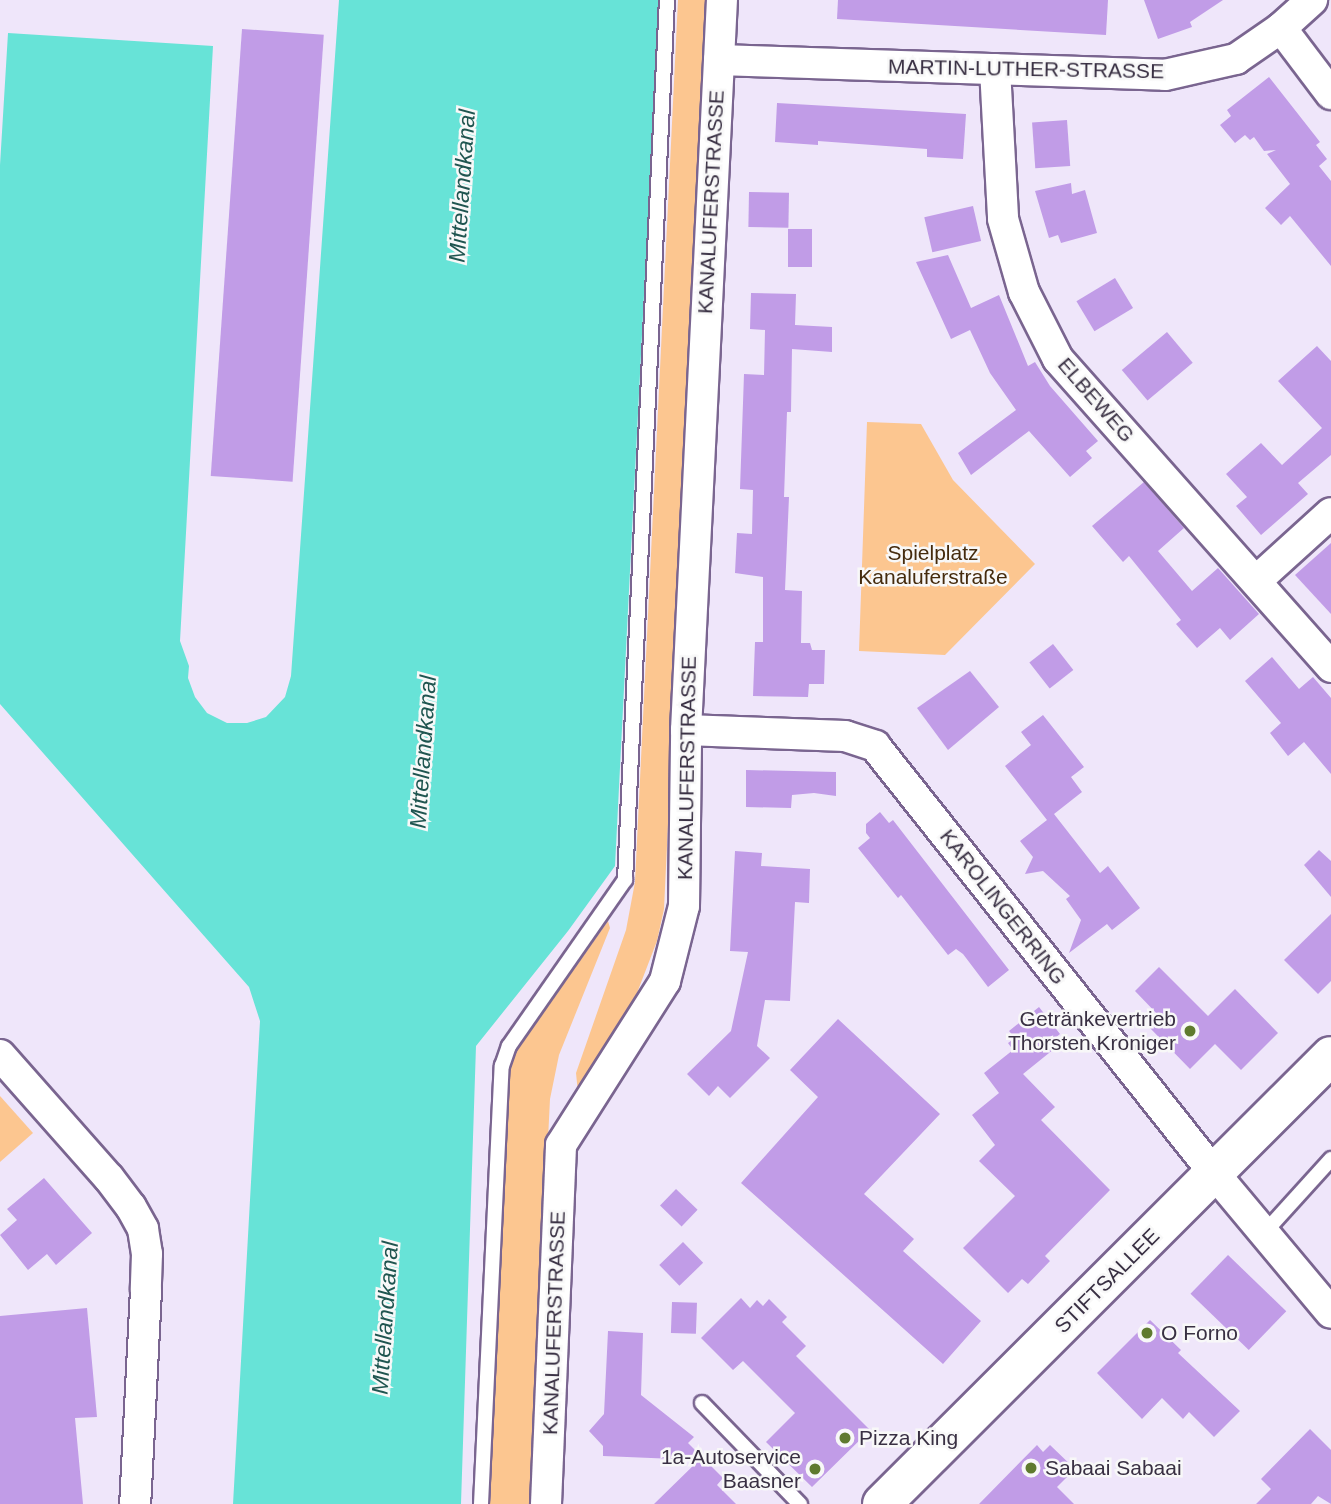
<!DOCTYPE html>
<meta charset="utf-8">
<style>
body{margin:0}
#map{position:relative;width:1331px;height:1504px;overflow:hidden;background:#efe6fa;font-family:Arial,sans-serif}
div>[style]{position:absolute}
[style*='--x']{left:calc(var(--x)*1px);top:calc(var(--y)*1px);width:calc(var(--w)*1px);rotate:calc(var(--a)*1deg)}
.green>*{inset:0;background:#fcc690}
.water>*{inset:0;background:#67e3d7}
.building>*{inset:0;background:#c19ce7;transform-origin:0 0}
.roads{filter:drop-shadow(2px 0 #7a6590) drop-shadow(-2px 0 #7a6590) drop-shadow(0 2px #7a6590) drop-shadow(0 -2px #7a6590)}
.lane>*{height:14px;margin:-7px;padding:0 7px;transform-origin:7px;border-radius:7px;background:#fff}
.street>*{height:30px;margin:-15px;padding:0 15px;transform-origin:15px;border-radius:15px;background:#fff}
.secondary>*{height:38px;margin:-19px;padding:0 19px;transform-origin:19px;border-radius:19px;background:#fff}
.dots>*{width:19px;height:19px;translate:-50% -50%;box-sizing:border-box;border:4px solid #f8f8f8;border-radius:50%}
span{translate:-50% -50%;white-space:nowrap;text-align:center;line-height:1.15;-webkit-text-stroke:5px #f8f8f8;paint-order:stroke}
.street-label{font-size:21px;color:#393043}
.park-label{font-size:21px;color:#452b0d}
.poi-label{font-size:21px;color:#393043}
.right{translate:-100% -50%;text-align:right}
.left{translate:0 -50%;text-align:left}
.water-label{font-size:23px;color:#1f5550;font-style:italic}
</style>
<div id="map">
<div class="green">
<div style="clip-path:polygon(678px 0,707px 0,664px 909px,657px 941px,637px 993px,578px 1093px,576px 1073px,626px 930px,635px 882px)"></div>
<div style="clip-path:polygon(867px 422px,921px 424px,953px 480px,1035px 564px,945px 655px,859px 651px)"></div>
<div style="clip-path:polygon(608px 921px,610px 928px,559px 1055px,550px 1099px,530px 1504px,490px 1504px,508px 1073px,512px 1056px)"></div>
<div style="clip-path:polygon(0 1096px,33px 1133px,0 1162px)"></div>
</div>
<div class="water">
<div style="clip-path:polygon(339px 0,659px 0,615px 866px,568px 931px,476px 1046px,461px 1504px,233px 1504px,260px 1021px,249px 987px,0 704px,0 165px,8px 33px,213px 46px,180px 641px,189px 666px,188px 678px,195px 697px,207px 713px,227px 723px,247px 723px,266px 717px,285px 697px,291px 676px)"></div>
</div>
<div class="building">
<div style="clip-path:polygon(838px 0,1108px 0,1106px 35px,837px 19px)"></div>
<div style="clip-path:polygon(1144px 0,1223px 0,1190px 22px,1192px 27px,1158px 39px)"></div>
<div style="left:242px;top:29px;width:82px;height:448px;rotate:4deg"></div>
<div style="clip-path:polygon(1269px 77px,1320px 142px,1316px 145px,1327px 159px,1319px 166px,1331px 181px,1331px 266px,1290px 216px,1281px 225px,1265px 208px,1290px 184px,1267px 154px,1276px 150px,1264px 151px,1254px 137px,1250px 140px,1245px 135px,1235px 143px,1220px 125px,1231px 116px,1227px 110px)"></div>
<div style="clip-path:polygon(777px 103px,966px 114px,963px 159px,927px 157px,927px 149px,818px 141px,818px 145px,775px 142px)"></div>
<div style="left:1067px;top:120px;width:46px;height:35px;rotate:86deg"></div>
<div style="clip-path:polygon(1071px 183px,1072px 194px,1085px 190px,1097px 233px,1061px 243px,1058px 235px,1049px 238px,1035px 191px)"></div>
<div style="left:749px;top:192px;width:40px;height:35px;rotate:1deg"></div>
<div style="left:973px;top:206px;width:36px;height:50px;rotate:77deg"></div>
<div style="left:788px;top:229px;width:24px;height:38px"></div>
<div style="clip-path:polygon(948px 255px,971px 308px,999px 295px,1028px 366px,1035px 362px,1050px 386px,1098px 441px,1086px 451px,1092px 458px,1070px 477px,1029px 431px,971px 475px,958px 453px,1016px 410px,990px 373px,970px 330px,951px 339px,916px 262px)"></div>
<div style="left:1115px;top:278px;width:35px;height:45px;rotate:59deg"></div>
<div style="clip-path:polygon(751px 293px,796px 294px,795px 325px,832px 327px,832px 352px,792px 349px,791px 412px,787px 412px,784px 497px,789px 497px,785px 590px,802px 591px,801px 643px,810px 643px,812px 650px,825px 650px,824px 684px,809px 684px,808px 697px,753px 696px,755px 642px,763px 642px,763px 577px,735px 573px,737px 533px,752px 534px,753px 490px,740px 489px,744px 374px,764px 375px,765px 330px,750px 329px)"></div>
<div style="left:1167px;top:332px;width:40px;height:59px;rotate:50deg"></div>
<div style="clip-path:polygon(1317px 346px,1331px 361px,1331px 455px,1298px 483px,1308px 494px,1261px 535px,1236px 506px,1247px 497px,1226px 474px,1261px 443px,1282px 465px,1322px 428px,1278px 381px)"></div>
<div style="clip-path:polygon(1144px 482px,1184px 528px,1158px 551px,1192px 591px,1218px 568px,1259px 614px,1230px 640px,1220px 628px,1197px 648px,1176px 624px,1181px 620px,1129px 556px,1123px 562px,1092px 526px)"></div>
<div style="clip-path:polygon(1331px 543px,1331px 614px,1295px 575px)"></div>
<div style="left:1053px;top:644px;width:33px;height:30px;rotate:52deg"></div>
<div style="clip-path:polygon(1272px 657px,1299px 689px,1313px 677px,1331px 698px,1331px 774px,1304px 742px,1288px 756px,1270px 733px,1281px 723px,1245px 681px)"></div>
<div style="clip-path:polygon(970px 671px,999px 707px,948px 750px,917px 708px)"></div>
<div style="clip-path:polygon(1043px 715px,1084px 767px,1071px 777px,1082px 792px,1054px 814px,1100px 873px,1108px 866px,1140px 908px,1112px 930px,1107px 924px,1069px 953px,1081px 920px,1066px 899px,1070px 896px,1043px 871px,1025px 874px,1033px 857px,1020px 841px,1047px 820px,1005px 766px,1031px 745px,1021px 732px)"></div>
<div style="clip-path:polygon(746px 770px,836px 772px,836px 796px,814px 793px,792px 795px,791px 808px,746px 807px)"></div>
<div style="clip-path:polygon(880px 812px,889px 823px,893px 820px,1009px 970px,988px 987px,963px 954px,956px 949px,948px 955px,901px 895px,898px 898px,858px 848px,870px 838px,866px 833px,866px 824px)"></div>
<div style="clip-path:polygon(1319px 850px,1331px 861px,1331px 897px,1304px 865px)"></div>
<div style="clip-path:polygon(735px 851px,762px 853px,761px 866px,810px 869px,809px 903px,795px 902px,790px 1001px,765px 1000px,757px 1046px,770px 1058px,730px 1098px,718px 1086px,709px 1096px,687px 1074px,731px 1031px,748px 952px,730px 951px)"></div>
<div style="clip-path:polygon(1331px 914px,1331px 981px,1318px 994px,1284px 960px)"></div>
<div style="clip-path:polygon(1159px 967px,1208px 1016px,1235px 989px,1278px 1033px,1241px 1070px,1215px 1044px,1190px 1069px,1149px 1027px,1160px 1017px,1135px 991px)"></div>
<div style="clip-path:polygon(1039px 1007px,1060px 1034px,1049px 1043px,1054px 1049px,1023px 1074px,1055px 1107px,1041px 1120px,1110px 1190px,1045px 1256px,1050px 1261px,1028px 1284px,1022px 1279px,1008px 1293px,963px 1248px,1015px 1196px,979px 1161px,995px 1145px,972px 1115px,999px 1093px,984px 1073px,1013px 1050px,1008px 1043px,1015px 1038px,1009px 1031px)"></div>
<div style="clip-path:polygon(838px 1019px,940px 1114px,864px 1194px,914px 1239px,903px 1251px,981px 1321px,943px 1364px,741px 1183px,818px 1097px,790px 1070px)"></div>
<div style="clip-path:polygon(44px 1178px,92px 1233px,56px 1265px,47px 1254px,28px 1270px,0 1235px,17px 1220px,7px 1209px)"></div>
<div style="left:676px;top:1189px;width:30px;height:23px;rotate:44deg"></div>
<div style="left:683px;top:1242px;width:29px;height:33px;rotate:46deg"></div>
<div style="left:1228px;top:1255px;width:81px;height:54px;rotate:44deg"></div>
<div style="clip-path:polygon(741px 1298px,750px 1308px,757px 1300px,763px 1306px,769px 1299px,787px 1317px,782px 1322px,806px 1346px,796px 1356px,870px 1430px,812px 1487px,766px 1442px,795px 1413px,743px 1361px,733px 1370px,701px 1338px)"></div>
<div style="left:672px;top:1302px;width:25px;height:31px;rotate:2deg"></div>
<div style="clip-path:polygon(87px 1308px,97px 1417px,75px 1418px,83px 1504px,0 1504px,0 1316px)"></div>
<div style="clip-path:polygon(1150px 1320px,1181px 1350px,1178px 1353px,1240px 1411px,1214px 1437px,1189px 1412px,1183px 1419px,1162px 1398px,1142px 1419px,1097px 1373px)"></div>
<div style="clip-path:polygon(608px 1331px,643px 1333px,641px 1395px,694px 1437px,688px 1443px,723px 1478px,717px 1485px,736px 1504px,654px 1504px,699px 1460px,603px 1456px,603px 1446px,589px 1431px,604px 1414px)"></div>
<div style="clip-path:polygon(1310px 1429px,1331px 1450px,1331px 1504px,1318px 1496px,1311px 1504px,1256px 1504px,1271px 1489px,1261px 1479px)"></div>
<div style="clip-path:polygon(1037px 1445px,1043px 1452px,1050px 1445px,1075px 1469px,1057px 1487px,1074px 1504px,979px 1504px)"></div>
</div>
<div class="roads">
<div class="lane">
<div style="--x:1264;--y:1233;--w:100;--a:-47.8"></div>
<div style="--x:702;--y:1403;--w:141;--a:45.9"></div>
<div style="--x:481;--y:1504;--w:439;--a:-87.3"></div>
<div style="--x:502;--y:1066;--w:21;--a:-71"></div>
<div style="--x:509;--y:1046;--w:203;--a:-55.1"></div>
<div style="--x:625;--y:880;--w:881;--a:-87.27"></div>
</div>
<div class="street">
<div style="--x:1281;--y:28;--w:83;--a:52.9"></div>
<div style="--x:719;--y:60;--w:446;--a:1.9"></div>
<div style="--x:1165;--y:75;--w:73;--a:-12.7"></div>
<div style="--x:1236;--y:59;--w:55;--a:-34.6"></div>
<div style="--x:1281;--y:28;--w:42;--a:-42.1"></div>
<div style="--x:995;--y:69;--w:150;--a:86.9"></div>
<div style="--x:1003;--y:219;--w:76;--a:74"></div>
<div style="--x:1024;--y:292;--w:75;--a:63.1"></div>
<div style="--x:1058;--y:359;--w:412;--a:48.4"></div>
<div style="--x:1256;--y:581;--w:101;--a:-42.2"></div>
<div style="--x:686;--y:730;--w:159;--a:2.2"></div>
<div style="--x:845;--y:736;--w:32;--a:18"></div>
<div style="--x:875;--y:746;--w:545;--a:51.55"></div>
<div style="--x:1214;--y:1173;--w:182;--a:50.1"></div>
<div style="--x:0;--y:1055;--w:164;--a:48.5"></div>
<div style="--x:109;--y:1178;--w:36;--a:53"></div>
<div style="--x:131;--y:1207;--w:25;--a:61"></div>
<div style="--x:143;--y:1229;--w:25;--a:81"></div>
<div style="--x:147;--y:1254;--w:36;--a:92"></div>
<div style="--x:146;--y:1290;--w:214;--a:92.9"></div>
<div style="--x:546;--y:1504;--w:359;--a:-87.6"></div>
<div style="--x:561;--y:1145;--w:194;--a:-57.6"></div>
<div style="--x:665;--y:981;--w:77;--a:-75.8"></div>
<div style="--x:684;--y:906;--w:176;--a:-89.3"></div>
<div style="--x:686;--y:730;--w:731;--a:-87.18"></div>
</div>
<div class="secondary">
<div style="--x:882;--y:1504;--w:634;--a:-44.94"></div>
</div>
</div>
<div class="dots">
<div style="left:1190px;top:1031px;background:#5f7a2e"></div>
<div style="left:1147px;top:1333px;background:#5f7a2e"></div>
<div style="left:845px;top:1438px;background:#5f7a2e"></div>
<div style="left:1031px;top:1468px;background:#5f7a2e"></div>
<div style="left:815px;top:1469px;background:#5f7a2e"></div>
</div>
<div class="street-label">
<span style="left:1026px;top:69px;rotate:1deg">MARTIN-LUTHER-STRASSE</span>
<span style="left:711px;top:202px;rotate:-87deg">KANALUFERSTRASSE</span>
<span style="left:1096px;top:400px;rotate:49deg">ELBEWEG</span>
<span style="left:687px;top:768px;rotate:-89deg">KANALUFERSTRASSE</span>
<span style="left:1003px;top:907px;rotate:52deg">KAROLINGERRING</span>
<span style="left:1107px;top:1281px;rotate:-45deg">STIFTSALLEE</span>
<span style="left:554px;top:1323px;rotate:-88deg">KANALUFERSTRASSE</span>
</div>
<div class="park-label">
<span style="left:933px;top:565px">Spielplatz<br>Kanaluferstraße</span>
</div>
<div class="poi-label">
<span class="right" style="left:1176px;top:1031px">Getränkevertrieb<br>Thorsten Kroniger</span>
<span class="left" style="left:1161px;top:1333px">O Forno</span>
<span class="left" style="left:859px;top:1438px">Pizza King</span>
<span class="right" style="left:801px;top:1469px">1a-Autoservice<br>Baasner</span>
<span class="left" style="left:1045px;top:1468px">Sabaai Sabaai</span>
</div>
<div class="water-label">
<span style="left:462px;top:186px;rotate:-86deg">Mittellandkanal</span>
<span style="left:423px;top:752px;rotate:-86deg">Mittellandkanal</span>
<span style="left:385px;top:1318px;rotate:-86deg">Mittellandkanal</span>
</div>
</div>
